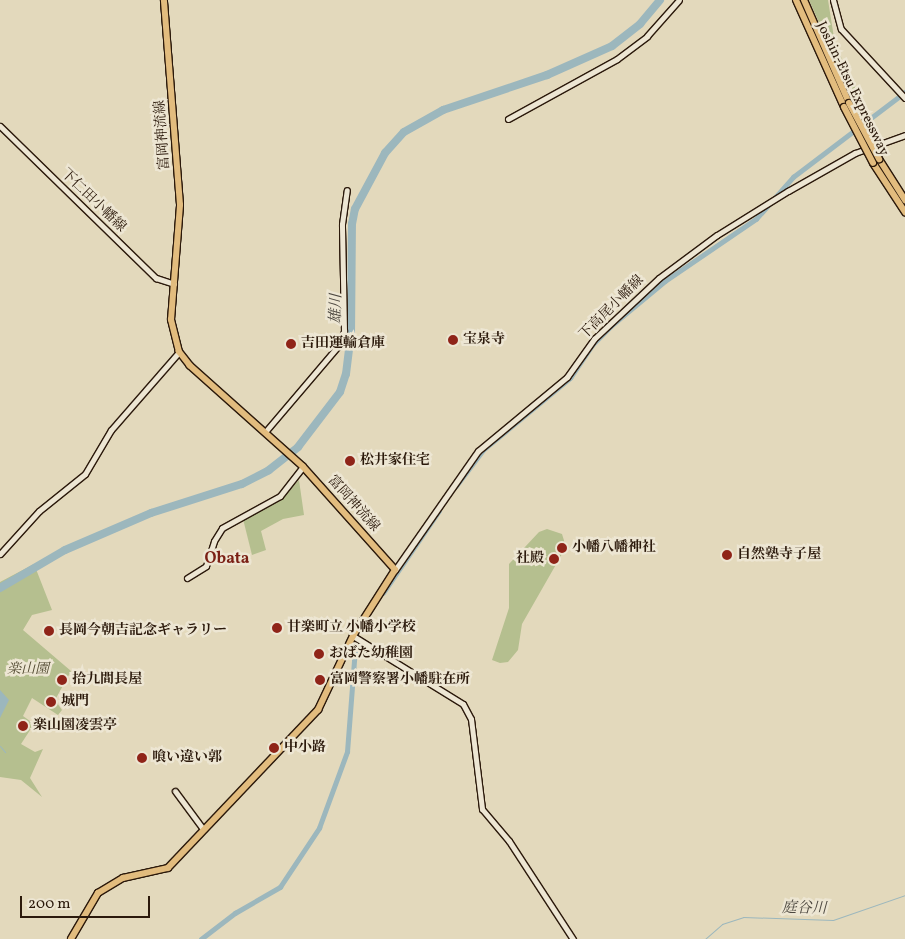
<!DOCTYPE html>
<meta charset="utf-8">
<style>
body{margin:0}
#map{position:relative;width:905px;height:939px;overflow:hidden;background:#e3d9bc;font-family:Vollkorn,"Noto Serif JP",serif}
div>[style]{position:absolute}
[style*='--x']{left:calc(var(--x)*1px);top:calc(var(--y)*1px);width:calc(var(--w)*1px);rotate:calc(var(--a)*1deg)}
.green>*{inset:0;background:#b5bf8f}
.water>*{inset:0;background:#9cb7bd}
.stream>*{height:1px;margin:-0.5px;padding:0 0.5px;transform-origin:0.5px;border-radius:0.5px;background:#9cb7bd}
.canal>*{height:4.5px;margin:-2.25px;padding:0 2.25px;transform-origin:2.25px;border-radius:2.25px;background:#9cb7bd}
.river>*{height:8px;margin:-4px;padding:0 4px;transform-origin:4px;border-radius:4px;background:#9cb7bd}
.roads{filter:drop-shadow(1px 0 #2b190b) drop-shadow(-1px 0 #2b190b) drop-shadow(0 1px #2b190b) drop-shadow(0 -1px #2b190b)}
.secondary>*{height:5px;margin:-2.5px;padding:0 2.5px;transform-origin:2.5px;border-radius:2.5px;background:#ede6d3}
.primary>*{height:5.5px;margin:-2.75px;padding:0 2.75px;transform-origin:2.75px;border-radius:2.75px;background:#e2bc7e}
.highway>*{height:6px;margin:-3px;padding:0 3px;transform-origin:3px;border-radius:3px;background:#e2bc7e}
.bridges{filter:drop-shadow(1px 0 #2b190b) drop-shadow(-1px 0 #2b190b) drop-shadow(0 1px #2b190b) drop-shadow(0 -1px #2b190b)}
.highway-bridge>*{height:6px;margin:-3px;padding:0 3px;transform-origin:3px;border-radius:3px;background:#e2bc7e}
.dots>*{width:14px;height:14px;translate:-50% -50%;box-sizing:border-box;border:2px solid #ede6d3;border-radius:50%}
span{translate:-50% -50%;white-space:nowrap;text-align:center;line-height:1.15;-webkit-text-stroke:5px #ede6d3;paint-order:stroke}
.street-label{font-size:14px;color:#2b190b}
.poi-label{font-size:14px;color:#2b190b;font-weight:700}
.left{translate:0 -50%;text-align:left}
.right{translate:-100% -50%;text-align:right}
.park-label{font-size:14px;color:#544b33;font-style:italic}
.water-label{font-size:15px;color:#4d4840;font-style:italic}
.quarter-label{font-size:16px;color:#7a1f14;font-weight:700}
.scale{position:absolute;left:20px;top:896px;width:130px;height:22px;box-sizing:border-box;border:2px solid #2b190b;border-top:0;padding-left:6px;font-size:15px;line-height:18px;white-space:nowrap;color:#2b190b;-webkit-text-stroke:4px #ede6d3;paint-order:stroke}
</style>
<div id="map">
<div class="green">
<div style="clip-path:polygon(809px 0,828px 0,835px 44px,858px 94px,852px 97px)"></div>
<div style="clip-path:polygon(299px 480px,304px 515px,283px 519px,261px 531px,266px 550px,252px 555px,243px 519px,280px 500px)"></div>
<div style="clip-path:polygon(547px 529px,562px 534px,566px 547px,522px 624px,518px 650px,508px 662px,500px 663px,492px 660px,509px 608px,509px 564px,539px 532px)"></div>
<div style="clip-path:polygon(34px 564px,52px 610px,32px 615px,23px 630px,71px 671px,55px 700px,62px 710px,58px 715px,32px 698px,23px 716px,34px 724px,21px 744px,35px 752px,43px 749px,30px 778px,42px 797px,21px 780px,0 777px,0 582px)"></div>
</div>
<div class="water">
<div style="clip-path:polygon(0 690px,9px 700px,0 718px)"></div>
</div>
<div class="stream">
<div style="--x:0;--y:746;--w:8;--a:50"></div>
<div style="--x:705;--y:939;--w:23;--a:-41"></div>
<div style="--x:722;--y:924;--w:22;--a:-18"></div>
<div style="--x:743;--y:917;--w:90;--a:1.9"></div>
<div style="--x:833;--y:920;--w:76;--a:-19.1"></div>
</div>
<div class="canal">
<div style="--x:456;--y:486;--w:45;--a:-53.1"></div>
<div style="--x:483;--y:450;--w:113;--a:-39.6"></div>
<div style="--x:570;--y:378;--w:40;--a:-56"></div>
<div style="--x:592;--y:345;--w:27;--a:-45"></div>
<div style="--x:611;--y:326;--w:70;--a:-39.8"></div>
<div style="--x:665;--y:281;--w:110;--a:-34.3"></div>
<div style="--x:756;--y:219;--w:56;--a:-48.6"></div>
<div style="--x:793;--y:177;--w:141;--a:-37.2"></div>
<div style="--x:383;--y:593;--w:99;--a:-55.7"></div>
<div style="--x:201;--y:939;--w:43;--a:-37.4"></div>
<div style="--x:235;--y:913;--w:52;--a:-30"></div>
<div style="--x:280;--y:887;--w:71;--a:-56.5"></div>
<div style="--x:319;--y:828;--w:81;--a:-69.8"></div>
<div style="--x:347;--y:752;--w:92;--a:-85.6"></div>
<div style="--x:354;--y:660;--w:18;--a:-74"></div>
</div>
<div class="river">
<div style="--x:0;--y:588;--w:75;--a:-30.3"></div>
<div style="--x:65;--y:550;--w:94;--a:-23.3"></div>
<div style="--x:151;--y:513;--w:96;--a:-17.7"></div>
<div style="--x:242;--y:484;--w:30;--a:-27"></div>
<div style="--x:269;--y:470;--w:37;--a:-38"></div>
<div style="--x:298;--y:447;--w:69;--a:-52.6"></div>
<div style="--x:340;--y:392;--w:19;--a:-72"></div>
<div style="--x:346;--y:374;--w:39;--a:-83"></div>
<div style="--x:351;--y:335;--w:111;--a:-89.5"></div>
<div style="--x:352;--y:224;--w:15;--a:-79"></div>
<div style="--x:355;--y:209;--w:64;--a:-61.8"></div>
<div style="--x:385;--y:153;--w:28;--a:-48"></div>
<div style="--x:404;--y:132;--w:45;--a:-29.4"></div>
<div style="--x:443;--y:110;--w:110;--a:-18.6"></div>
<div style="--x:547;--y:75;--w:71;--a:-24"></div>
<div style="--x:612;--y:46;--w:36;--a:-38"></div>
<div style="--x:640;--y:24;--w:31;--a:-50"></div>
</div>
<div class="roads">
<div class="secondary">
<div style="--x:833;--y:0;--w:30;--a:75"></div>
<div style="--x:841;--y:29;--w:94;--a:47.2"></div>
<div style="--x:508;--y:119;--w:124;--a:-28.8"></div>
<div style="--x:617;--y:59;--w:38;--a:-37"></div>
<div style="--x:647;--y:36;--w:48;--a:-48.4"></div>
<div style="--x:0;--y:126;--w:218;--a:44.3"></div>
<div style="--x:156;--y:278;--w:19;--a:18"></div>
<div style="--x:265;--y:432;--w:114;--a:-49.6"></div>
<div style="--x:339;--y:345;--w:15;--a:-70"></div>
<div style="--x:344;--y:331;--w:107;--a:-91.1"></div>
<div style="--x:342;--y:224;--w:34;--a:-82"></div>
<div style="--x:0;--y:554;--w:58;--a:-47.8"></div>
<div style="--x:39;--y:511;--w:59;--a:-38.8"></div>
<div style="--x:85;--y:474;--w:51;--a:-59.4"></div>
<div style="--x:111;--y:430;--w:103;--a:-48.9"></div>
<div style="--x:395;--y:570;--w:145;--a:-55.1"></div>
<div style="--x:478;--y:451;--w:116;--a:-39.7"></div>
<div style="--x:567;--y:377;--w:47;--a:-54.6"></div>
<div style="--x:594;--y:339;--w:89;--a:-43.2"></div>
<div style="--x:659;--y:278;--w:72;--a:-36.6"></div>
<div style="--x:717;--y:235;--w:84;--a:-31.8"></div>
<div style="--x:788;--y:191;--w:77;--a:-29.6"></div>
<div style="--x:855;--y:153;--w:53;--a:-19.8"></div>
<div style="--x:187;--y:578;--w:22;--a:-32"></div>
<div style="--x:206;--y:566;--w:26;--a:-72"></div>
<div style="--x:214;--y:541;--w:15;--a:-58"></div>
<div style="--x:222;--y:528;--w:66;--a:-28.9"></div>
<div style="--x:280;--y:496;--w:37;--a:-52"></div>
<div style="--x:353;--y:636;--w:129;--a:31.7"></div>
<div style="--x:463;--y:704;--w:17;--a:62"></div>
<div style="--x:471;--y:719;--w:91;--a:83"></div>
<div style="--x:482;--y:809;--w:42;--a:49.8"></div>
<div style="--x:509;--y:841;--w:117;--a:56.9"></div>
<div style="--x:175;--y:791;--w:47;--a:53.6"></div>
</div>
<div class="primary">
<div style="--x:71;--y:939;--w:53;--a:-59.6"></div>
<div style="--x:98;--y:893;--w:29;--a:-31"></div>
<div style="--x:123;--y:878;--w:46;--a:-12.5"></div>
<div style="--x:168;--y:868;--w:218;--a:-46.5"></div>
<div style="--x:318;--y:710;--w:82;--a:-64.7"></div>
<div style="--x:353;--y:636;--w:78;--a:-57.5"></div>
<div style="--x:395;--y:570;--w:138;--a:-131.8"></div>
<div style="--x:303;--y:467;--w:152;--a:-138.2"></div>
<div style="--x:190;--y:366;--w:18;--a:-128"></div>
<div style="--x:179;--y:352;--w:33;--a:-104"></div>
<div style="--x:171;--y:320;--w:115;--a:-85.5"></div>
<div style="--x:180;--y:205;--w:206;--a:-94.5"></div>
</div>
<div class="highway">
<div style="--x:796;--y:0;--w:117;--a:65.8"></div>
<div style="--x:804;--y:0;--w:112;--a:66.4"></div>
<div style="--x:879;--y:159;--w:49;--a:57.6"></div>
<div style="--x:873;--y:163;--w:59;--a:56.9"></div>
</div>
</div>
<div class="bridges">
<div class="highway-bridge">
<div style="--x:849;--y:103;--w:64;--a:61.8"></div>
<div style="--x:844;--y:107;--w:63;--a:62.6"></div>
</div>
</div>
<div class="dots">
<div style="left:453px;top:340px;background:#8f2418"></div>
<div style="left:291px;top:344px;background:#8f2418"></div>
<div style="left:350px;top:461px;background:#8f2418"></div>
<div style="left:562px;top:548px;background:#8f2418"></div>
<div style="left:727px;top:555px;background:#8f2418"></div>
<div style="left:554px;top:559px;background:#8f2418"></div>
<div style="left:277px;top:628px;background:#8f2418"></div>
<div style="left:49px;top:631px;background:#8f2418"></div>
<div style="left:319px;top:654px;background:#8f2418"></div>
<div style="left:62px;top:680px;background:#8f2418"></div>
<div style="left:320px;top:680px;background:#8f2418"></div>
<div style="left:51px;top:702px;background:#8f2418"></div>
<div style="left:23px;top:726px;background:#8f2418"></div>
<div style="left:274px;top:748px;background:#8f2418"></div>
<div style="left:142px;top:758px;background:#8f2418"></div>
</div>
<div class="street-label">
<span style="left:852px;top:89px;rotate:64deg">Joshin-Etsu Expressway</span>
<span style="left:163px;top:135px;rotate:-94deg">富岡神流線</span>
<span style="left:93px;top:201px;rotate:44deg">下仁田小幡線</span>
<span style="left:612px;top:308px;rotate:-45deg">下高尾小幡線</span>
<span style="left:353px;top:504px;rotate:48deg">富岡神流線</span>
</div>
<div class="poi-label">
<span class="left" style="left:463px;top:340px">宝泉寺</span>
<span class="left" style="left:301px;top:344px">吉田運輸倉庫</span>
<span class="left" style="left:360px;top:461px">松井家住宅</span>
<span class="left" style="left:572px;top:548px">小幡八幡神社</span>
<span class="left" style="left:737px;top:555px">自然塾寺子屋</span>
<span class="right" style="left:544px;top:559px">社殿</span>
<span class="left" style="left:287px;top:628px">甘楽町立 小幡小学校</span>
<span class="left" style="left:59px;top:631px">長岡今朝吉記念ギャラリー</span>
<span class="left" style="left:329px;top:654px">おばた幼稚園</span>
<span class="left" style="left:72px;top:680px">拾九間長屋</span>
<span class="left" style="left:330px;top:680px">富岡警察署小幡駐在所</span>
<span class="left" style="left:61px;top:702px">城門</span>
<span class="left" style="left:33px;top:726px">楽山園凌雲亭</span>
<span class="left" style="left:284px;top:748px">中小路</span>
<span class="left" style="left:152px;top:758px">喰い違い郭</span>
</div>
<div class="park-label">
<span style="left:28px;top:670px">楽山園</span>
</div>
<div class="water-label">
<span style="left:337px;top:309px;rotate:-89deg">雄川</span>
<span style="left:804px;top:909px;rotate:1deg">庭谷川</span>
</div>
<div class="quarter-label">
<span style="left:227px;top:559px">Obata</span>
</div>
<div class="scale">200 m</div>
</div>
